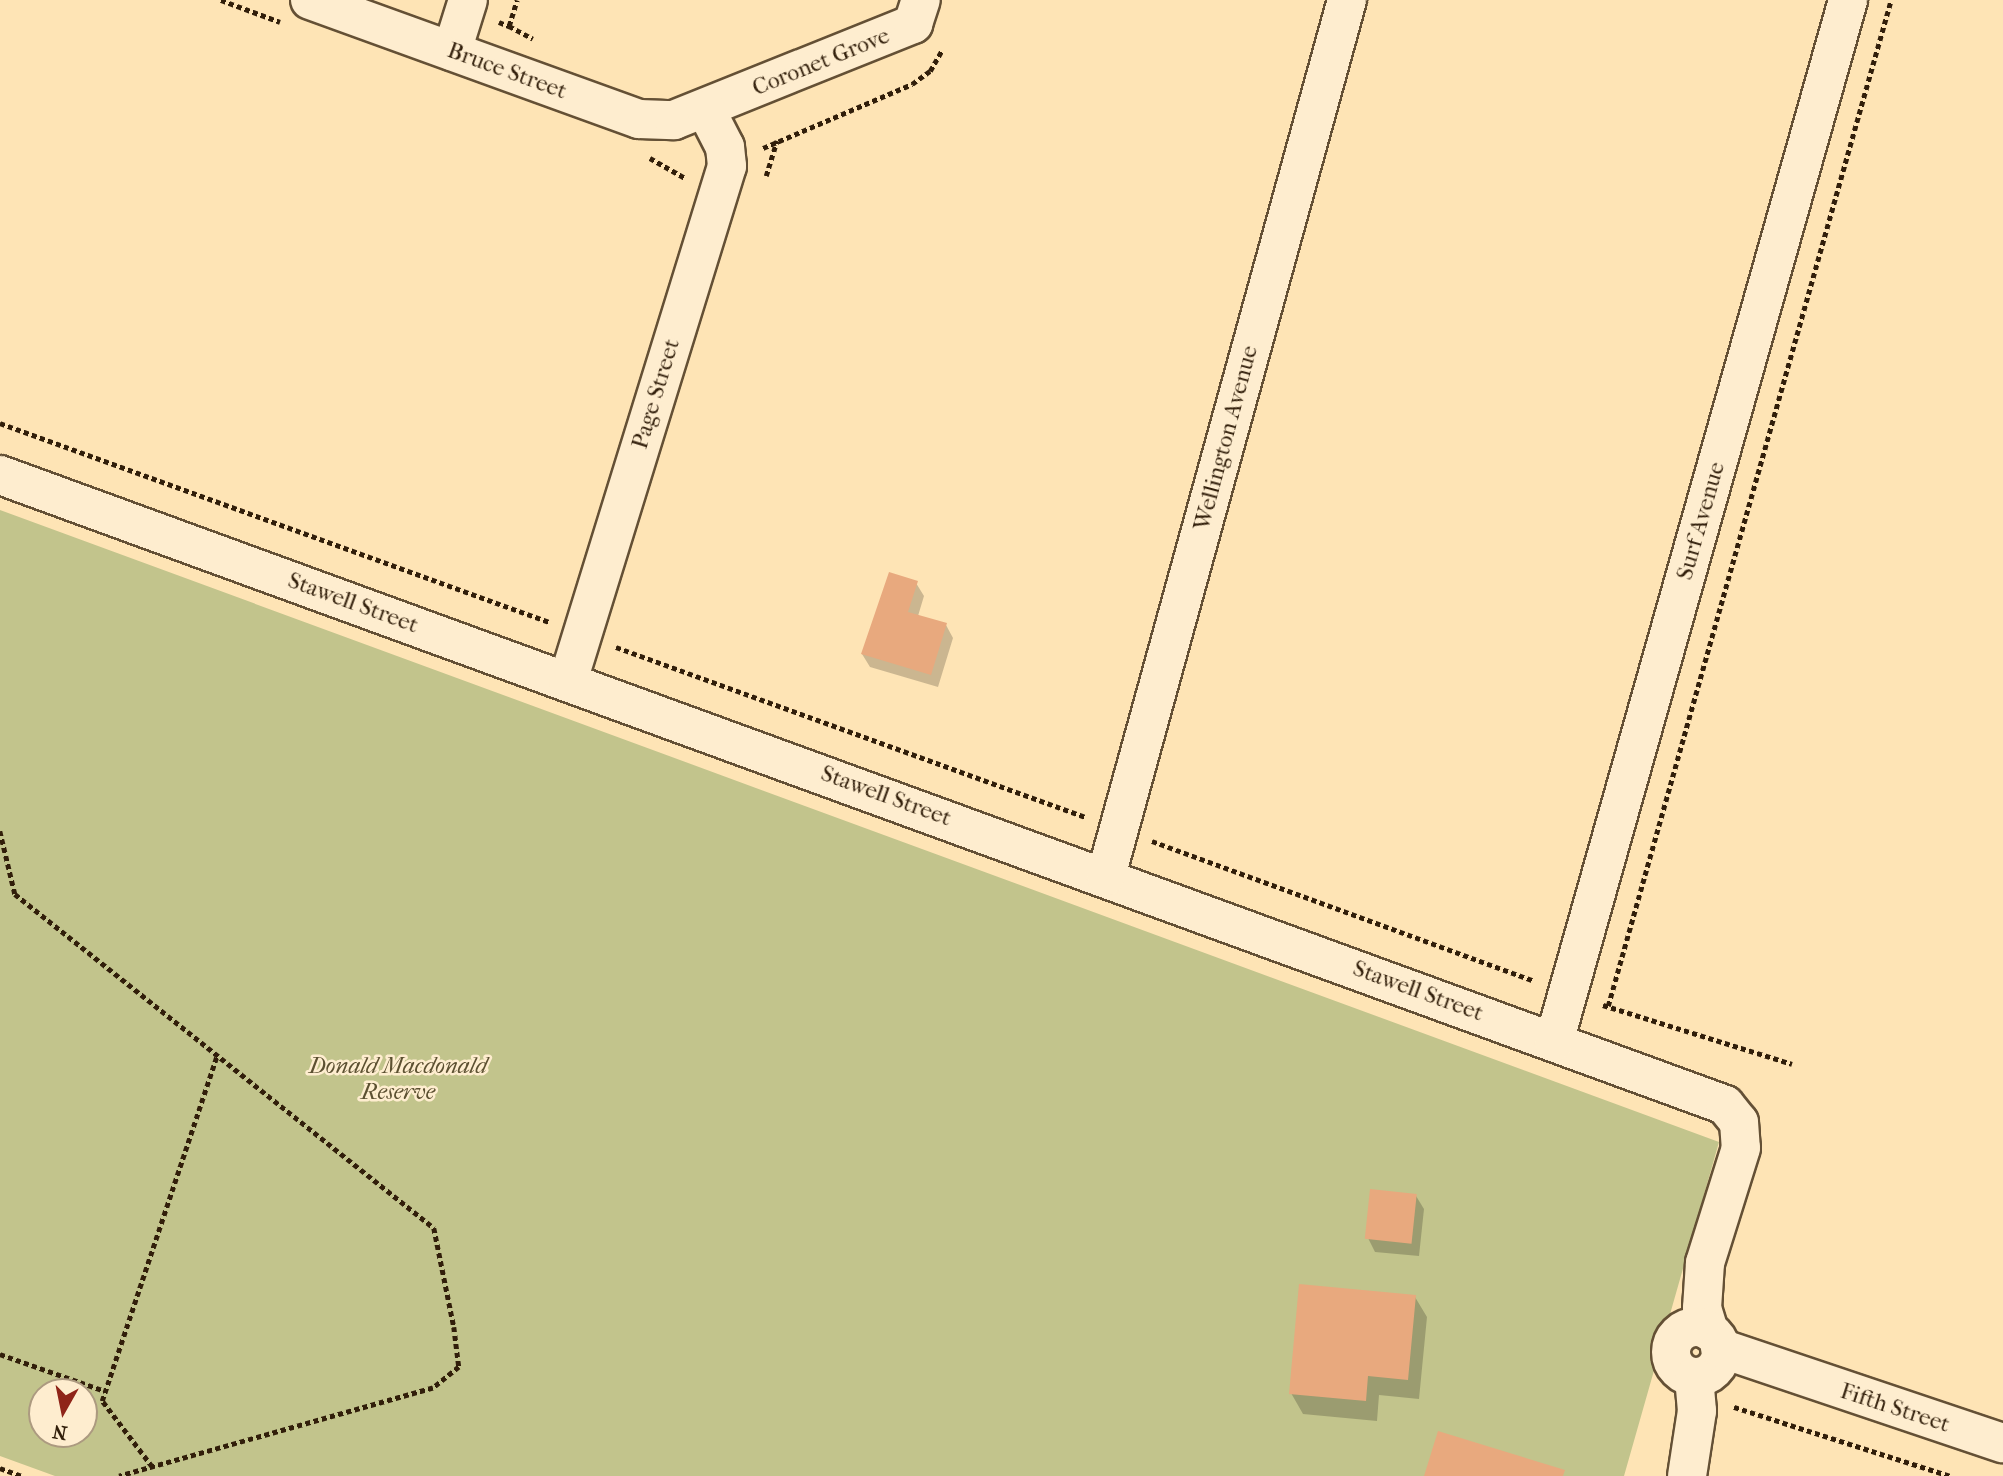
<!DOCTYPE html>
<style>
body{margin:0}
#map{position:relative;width:2003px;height:1476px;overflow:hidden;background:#fee4b5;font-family:"IM FELL French Canon",serif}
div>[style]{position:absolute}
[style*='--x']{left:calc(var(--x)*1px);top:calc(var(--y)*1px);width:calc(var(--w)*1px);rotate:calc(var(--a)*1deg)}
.green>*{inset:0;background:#c2c48c}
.shadow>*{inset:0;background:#0003}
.building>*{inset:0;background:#e8a97e;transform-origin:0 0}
.path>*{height:4.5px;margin-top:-2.25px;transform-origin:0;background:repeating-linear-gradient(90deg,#311e0a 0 5px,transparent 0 8.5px)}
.roads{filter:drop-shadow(2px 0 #645035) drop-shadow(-2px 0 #645035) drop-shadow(0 2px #645035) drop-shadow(0 -2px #645035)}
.minor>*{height:38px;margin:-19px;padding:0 19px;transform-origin:19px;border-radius:19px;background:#feedcf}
.minor>.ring{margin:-19px;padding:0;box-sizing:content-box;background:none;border:38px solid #feedcf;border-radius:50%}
span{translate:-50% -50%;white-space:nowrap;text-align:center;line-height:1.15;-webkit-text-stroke:5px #feedcf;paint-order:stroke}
.street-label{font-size:23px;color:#311e0a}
.park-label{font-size:23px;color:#5c5031;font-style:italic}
.north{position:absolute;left:28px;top:1378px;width:70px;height:70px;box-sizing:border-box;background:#feedcf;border:2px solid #ac9a80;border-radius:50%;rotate:189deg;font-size:19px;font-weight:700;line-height:28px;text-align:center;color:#311e0a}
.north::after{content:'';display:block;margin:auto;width:24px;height:32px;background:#8f2418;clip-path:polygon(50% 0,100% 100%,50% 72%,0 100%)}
</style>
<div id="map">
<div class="green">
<div style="clip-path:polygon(evenodd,0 510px,1719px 1142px,1624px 1476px,55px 1476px,0 1456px,0 510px,42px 1392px,84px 1392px,84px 1434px,42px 1434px,42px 1392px)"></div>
</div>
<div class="shadow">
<div style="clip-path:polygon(916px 583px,924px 596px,918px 616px,946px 625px,953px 638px,938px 687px,870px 667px,862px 654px)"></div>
<div style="clip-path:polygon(1416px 1196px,1424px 1209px,1419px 1256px,1375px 1252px,1368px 1238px)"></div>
<div style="clip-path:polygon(1415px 1297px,1427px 1317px,1419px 1399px,1379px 1395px,1377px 1421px,1303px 1414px,1291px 1393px)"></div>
</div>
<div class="building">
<div style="clip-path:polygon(889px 572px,918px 581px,908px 612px,947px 623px,931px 675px,861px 654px)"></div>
<div style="left:1370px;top:1189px;width:47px;height:50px;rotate:6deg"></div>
<div style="clip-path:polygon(1299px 1284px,1416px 1295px,1408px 1380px,1368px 1376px,1366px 1401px,1289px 1394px)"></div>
<div style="clip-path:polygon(1438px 1431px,1565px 1470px,1563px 1476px,1424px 1476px)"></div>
</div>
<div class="path">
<div style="--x:221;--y:0;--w:63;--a:20.4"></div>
<div style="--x:499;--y:22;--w:11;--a:22"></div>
<div style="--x:509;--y:26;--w:27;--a:-73"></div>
<div style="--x:509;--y:26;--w:27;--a:28"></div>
<div style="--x:763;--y:148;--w:162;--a:-23.2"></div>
<div style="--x:912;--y:84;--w:22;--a:-36"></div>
<div style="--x:930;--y:71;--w:24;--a:-60"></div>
<div style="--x:650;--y:158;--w:40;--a:29.7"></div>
<div style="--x:766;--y:176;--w:37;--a:-73"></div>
<div style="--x:0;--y:423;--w:584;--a:19.92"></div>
<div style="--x:616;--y:647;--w:499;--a:19.9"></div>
<div style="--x:0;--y:831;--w:65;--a:76.6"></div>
<div style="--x:15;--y:894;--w:536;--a:38.56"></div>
<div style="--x:434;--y:1228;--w:101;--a:78.6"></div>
<div style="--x:454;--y:1327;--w:40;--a:82.9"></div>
<div style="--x:459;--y:1367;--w:33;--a:141"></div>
<div style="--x:433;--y:1388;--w:326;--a:164.3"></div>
<div style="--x:1152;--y:841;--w:405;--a:20.1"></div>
<div style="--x:1603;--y:1005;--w:198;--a:17.3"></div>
<div style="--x:1608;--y:1006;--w:1045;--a:-74.29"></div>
<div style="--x:0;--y:1354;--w:111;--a:19.4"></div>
<div style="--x:1734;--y:1407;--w:227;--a:17.7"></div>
<div style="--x:152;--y:1467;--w:83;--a:-127.1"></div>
<div style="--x:102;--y:1401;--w:364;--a:-71.6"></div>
<div style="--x:0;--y:1468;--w:23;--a:20"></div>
</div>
<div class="roads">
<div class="minor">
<div style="--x:310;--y:0;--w:350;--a:19.9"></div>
<div style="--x:639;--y:119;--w:35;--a:2"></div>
<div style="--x:674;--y:120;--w:258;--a:-21.9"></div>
<div style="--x:913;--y:24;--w:25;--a:-72"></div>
<div style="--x:452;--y:51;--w:53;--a:-72.6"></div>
<div style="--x:0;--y:475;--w:1836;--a:20.06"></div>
<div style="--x:1725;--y:1105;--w:22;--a:51"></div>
<div style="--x:1739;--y:1122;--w:26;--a:86"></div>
<div style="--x:1741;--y:1148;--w:121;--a:107.4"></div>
<div style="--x:1705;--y:1263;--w:45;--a:93.8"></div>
<div style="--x:1702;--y:1308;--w:24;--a:73"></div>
<div style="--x:568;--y:681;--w:539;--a:-72.84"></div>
<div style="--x:727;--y:166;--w:19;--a:-96"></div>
<div style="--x:725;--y:147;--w:42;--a:-117.2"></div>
<div style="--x:1106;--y:876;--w:909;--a:-74.62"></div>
<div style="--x:1554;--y:1042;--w:1083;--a:-74.24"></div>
<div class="ring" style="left:1671px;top:1327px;width:12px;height:12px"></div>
<div style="--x:1720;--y:1348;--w:299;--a:18.6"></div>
<div style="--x:1687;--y:1476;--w:66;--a:-81.3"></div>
<div style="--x:1697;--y:1411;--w:34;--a:-95"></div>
</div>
</div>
<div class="street-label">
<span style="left:821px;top:62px;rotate:-22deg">Coronet Grove</span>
<span style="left:507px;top:71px;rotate:20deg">Bruce Street</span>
<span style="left:656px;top:394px;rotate:-73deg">Page Street</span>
<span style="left:1226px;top:438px;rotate:-75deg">Wellington Avenue</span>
<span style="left:1701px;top:521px;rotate:-74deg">Surf Avenue</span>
<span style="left:353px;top:603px;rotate:20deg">Stawell Street</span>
<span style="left:886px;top:796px;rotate:20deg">Stawell Street</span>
<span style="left:1418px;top:991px;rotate:20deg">Stawell Street</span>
<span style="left:1895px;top:1408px;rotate:18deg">Fifth Street</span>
</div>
<div class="park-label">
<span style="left:398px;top:1079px">Donald Macdonald<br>Reserve</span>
</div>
<div class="north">N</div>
</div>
